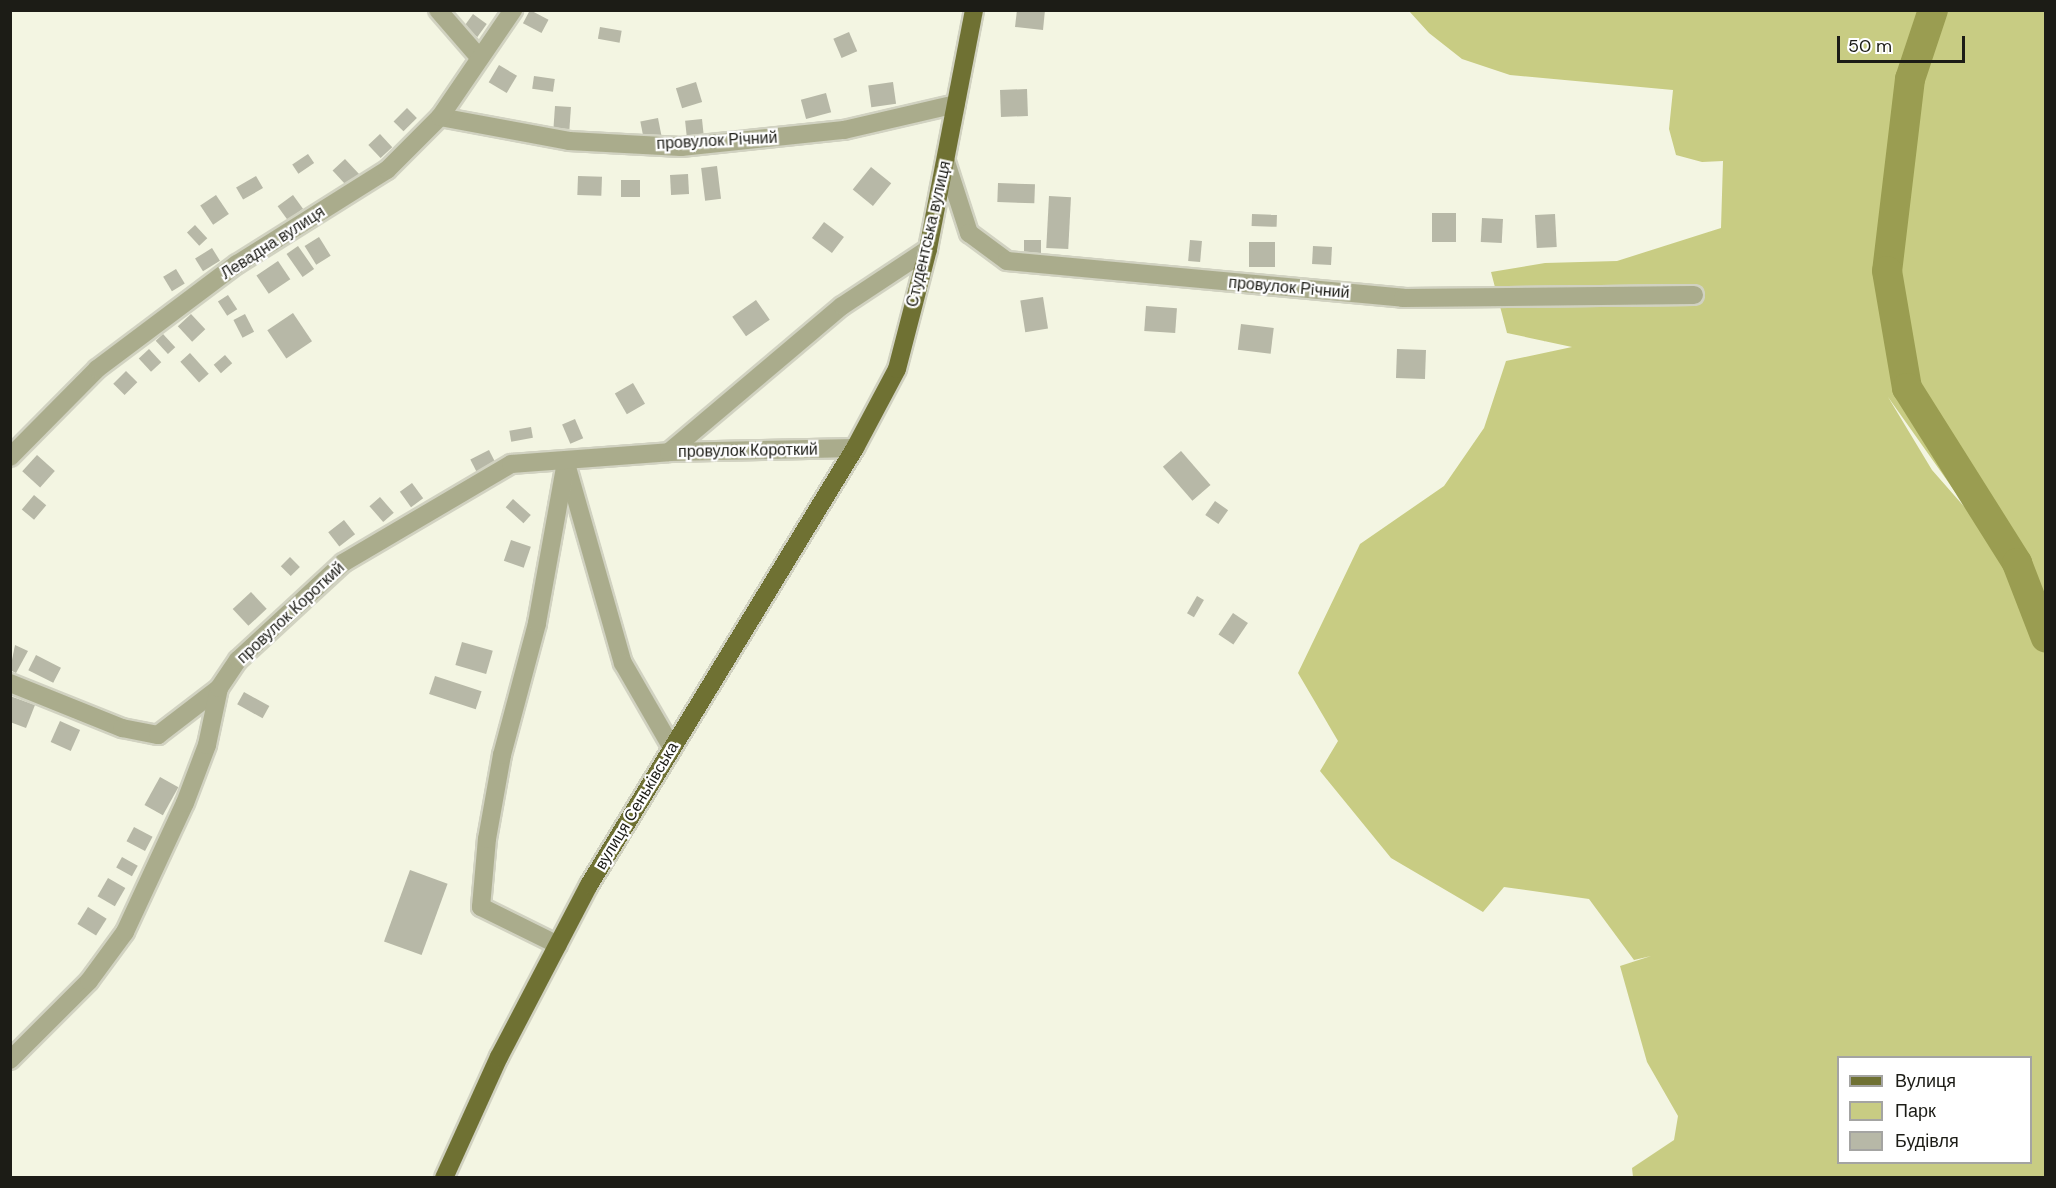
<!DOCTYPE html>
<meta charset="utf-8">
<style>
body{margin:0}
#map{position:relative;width:2056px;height:1188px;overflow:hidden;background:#f3f5e2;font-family:"DM Sans",sans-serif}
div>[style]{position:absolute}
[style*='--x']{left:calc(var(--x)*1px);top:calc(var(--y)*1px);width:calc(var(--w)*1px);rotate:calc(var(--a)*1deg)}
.green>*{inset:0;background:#c8cc83}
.river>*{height:30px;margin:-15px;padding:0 15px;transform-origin:15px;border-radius:15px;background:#9a9d51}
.building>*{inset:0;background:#b7b8a7;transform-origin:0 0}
.roads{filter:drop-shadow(2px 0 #d1d2c1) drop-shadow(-2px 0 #d1d2c1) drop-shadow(0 2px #d1d2c1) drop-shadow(0 -2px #d1d2c1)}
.street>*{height:18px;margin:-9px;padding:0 9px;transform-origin:9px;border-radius:9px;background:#aaac8c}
.primary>*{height:18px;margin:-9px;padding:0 9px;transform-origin:9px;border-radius:9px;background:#6f7133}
span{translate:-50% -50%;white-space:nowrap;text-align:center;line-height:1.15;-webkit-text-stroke:4.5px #fff;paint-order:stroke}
.street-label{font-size:16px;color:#1c1c16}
.frame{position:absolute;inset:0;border:12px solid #1c1c16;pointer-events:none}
.legend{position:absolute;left:1837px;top:1056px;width:195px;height:108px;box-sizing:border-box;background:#fff;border:2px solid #a4a4a2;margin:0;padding:8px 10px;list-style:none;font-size:18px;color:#1c1c16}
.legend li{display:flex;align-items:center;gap:12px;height:30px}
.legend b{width:30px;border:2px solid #a4a4a2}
.scale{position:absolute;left:1837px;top:36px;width:128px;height:27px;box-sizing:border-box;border:3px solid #1c1c16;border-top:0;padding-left:8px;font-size:18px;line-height:21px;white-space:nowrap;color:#1c1c16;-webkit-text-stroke:4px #fff;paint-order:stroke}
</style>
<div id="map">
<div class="green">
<div style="clip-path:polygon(evenodd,1409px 11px,2045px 11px,2045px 1177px,1633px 1177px,1632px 1168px,1674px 1140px,1678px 1116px,1647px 1062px,1620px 966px,1651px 956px,1634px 960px,1589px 899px,1504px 887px,1483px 912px,1391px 858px,1320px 771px,1338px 741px,1298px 673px,1360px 544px,1444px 486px,1484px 428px,1506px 361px,1572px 347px,1507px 333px,1491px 272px,1545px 263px,1617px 261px,1721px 228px,1723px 161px,1702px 162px,1676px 155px,1669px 129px,1673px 90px,1510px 75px,1462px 59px,1429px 33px,1409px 11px,1888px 397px,1968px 510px,1968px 511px,1932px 470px,1888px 397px,1409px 11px,1838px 1058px,2030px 1058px,2030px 1162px,1838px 1162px,1838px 1058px)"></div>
</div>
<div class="river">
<div style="--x:1933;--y:10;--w:73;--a:108.4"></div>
<div style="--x:1910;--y:79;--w:193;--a:96.8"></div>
<div style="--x:1887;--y:271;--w:119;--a:80.3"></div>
<div style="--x:1907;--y:388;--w:207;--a:57.8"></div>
<div style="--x:2017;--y:563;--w:80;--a:68.9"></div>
</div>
<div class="building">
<div style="left:530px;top:10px;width:21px;height:15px;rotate:28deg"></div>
<div style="clip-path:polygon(1017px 10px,1045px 10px,1043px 30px,1015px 27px)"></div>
<div style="left:473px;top:14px;width:17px;height:16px;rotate:36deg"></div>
<div style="left:600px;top:27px;width:22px;height:12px;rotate:10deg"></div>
<div style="left:849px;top:32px;width:21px;height:17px;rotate:67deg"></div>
<div style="left:499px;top:65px;width:21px;height:20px;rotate:31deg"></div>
<div style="left:534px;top:76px;width:21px;height:13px;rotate:8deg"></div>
<div style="left:696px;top:82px;width:21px;height:21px;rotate:73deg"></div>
<div style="left:893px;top:82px;width:22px;height:25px;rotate:82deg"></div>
<div style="left:1027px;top:89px;width:27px;height:27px;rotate:88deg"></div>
<div style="left:826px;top:93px;width:20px;height:26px;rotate:75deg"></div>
<div style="left:555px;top:106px;width:16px;height:22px;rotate:4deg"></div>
<div style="left:407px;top:108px;width:14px;height:19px;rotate:45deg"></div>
<div style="left:658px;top:118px;width:21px;height:18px;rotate:79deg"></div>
<div style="left:702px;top:119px;width:18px;height:17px;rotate:84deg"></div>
<div style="left:380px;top:134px;width:18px;height:16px;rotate:47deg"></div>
<div style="left:308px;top:154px;width:11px;height:19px;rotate:56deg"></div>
<div style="left:345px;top:159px;width:21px;height:17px;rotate:47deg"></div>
<div style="left:717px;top:166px;width:33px;height:16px;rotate:83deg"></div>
<div style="left:871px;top:167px;width:26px;height:29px;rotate:39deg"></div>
<div style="left:688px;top:174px;width:20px;height:18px;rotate:87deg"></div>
<div style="left:256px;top:176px;width:14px;height:23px;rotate:60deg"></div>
<div style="left:578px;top:176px;width:24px;height:19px;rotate:2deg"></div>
<div style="left:621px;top:180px;width:19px;height:17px"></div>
<div style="left:998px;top:183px;width:37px;height:19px;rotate:2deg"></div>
<div style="left:216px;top:195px;width:23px;height:19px;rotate:56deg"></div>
<div style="left:293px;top:195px;width:17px;height:19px;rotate:54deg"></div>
<div style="left:1049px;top:196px;width:22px;height:52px;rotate:3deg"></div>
<div style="left:1432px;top:213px;width:24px;height:29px"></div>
<div style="left:1252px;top:214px;width:25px;height:12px;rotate:2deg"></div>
<div style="left:1555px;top:214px;width:33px;height:20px;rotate:87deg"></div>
<div style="left:1482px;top:218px;width:21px;height:24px;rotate:3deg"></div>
<div style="left:824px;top:222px;width:25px;height:20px;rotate:37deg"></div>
<div style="left:195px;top:225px;width:18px;height:11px;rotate:47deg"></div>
<div style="left:319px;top:237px;width:22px;height:17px;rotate:58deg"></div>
<div style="left:1024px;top:240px;width:17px;height:15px"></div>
<div style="left:1190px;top:240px;width:12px;height:21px;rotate:5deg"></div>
<div style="left:1249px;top:242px;width:26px;height:25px"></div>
<div style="left:298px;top:246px;width:28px;height:14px;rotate:55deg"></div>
<div style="left:1313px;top:246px;width:19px;height:18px;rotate:3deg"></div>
<div style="left:212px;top:248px;width:15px;height:20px;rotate:58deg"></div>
<div style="left:278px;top:261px;width:22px;height:26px;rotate:56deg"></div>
<div style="left:176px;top:269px;width:17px;height:15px;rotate:59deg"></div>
<div style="left:228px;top:295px;width:17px;height:12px;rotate:57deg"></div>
<div style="left:1043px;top:297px;width:32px;height:23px;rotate:81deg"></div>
<div style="left:756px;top:300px;width:24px;height:29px;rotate:55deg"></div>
<div style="left:1146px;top:306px;width:31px;height:25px;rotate:4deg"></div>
<div style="left:293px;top:313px;width:34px;height:31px;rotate:56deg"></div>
<div style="left:191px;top:314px;width:21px;height:18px;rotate:47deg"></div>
<div style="left:245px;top:314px;width:20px;height:13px;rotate:63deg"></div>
<div style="left:1241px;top:324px;width:33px;height:26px;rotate:7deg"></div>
<div style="left:163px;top:334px;width:18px;height:10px;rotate:47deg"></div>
<div style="left:149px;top:349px;width:18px;height:14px;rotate:47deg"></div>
<div style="left:1397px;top:349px;width:29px;height:29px;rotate:2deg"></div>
<div style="left:190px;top:353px;width:28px;height:13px;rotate:48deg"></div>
<div style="left:225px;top:355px;width:11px;height:15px;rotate:49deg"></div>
<div style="left:126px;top:371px;width:16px;height:18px;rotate:45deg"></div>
<div style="left:633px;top:383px;width:24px;height:21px;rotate:60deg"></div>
<div style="left:575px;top:419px;width:21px;height:14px;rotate:67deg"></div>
<div style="left:531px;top:427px;width:11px;height:22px;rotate:80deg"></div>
<div style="left:489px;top:450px;width:18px;height:21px;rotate:63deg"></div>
<div style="left:1181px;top:451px;width:45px;height:24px;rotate:49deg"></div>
<div style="left:37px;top:455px;width:24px;height:22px;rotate:42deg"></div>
<div style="left:412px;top:483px;width:19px;height:15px;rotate:54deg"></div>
<div style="left:34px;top:495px;width:16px;height:19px;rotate:40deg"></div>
<div style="left:380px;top:497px;width:21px;height:14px;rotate:49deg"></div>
<div style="left:513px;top:499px;width:24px;height:11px;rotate:42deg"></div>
<div style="left:1215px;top:501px;width:16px;height:17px;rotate:35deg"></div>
<div style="left:344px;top:520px;width:18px;height:20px;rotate:52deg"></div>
<div style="left:511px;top:540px;width:21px;height:22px;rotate:19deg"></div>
<div style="left:290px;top:557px;width:14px;height:13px;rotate:45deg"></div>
<div style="left:251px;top:592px;width:23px;height:25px;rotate:47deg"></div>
<div style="left:1197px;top:596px;width:8px;height:20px;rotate:30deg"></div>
<div style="left:1233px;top:613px;width:18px;height:26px;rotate:34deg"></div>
<div style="left:462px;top:642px;width:32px;height:24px;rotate:16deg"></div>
<div style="clip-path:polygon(15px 645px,28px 651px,16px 673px,10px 670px)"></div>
<div style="left:36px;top:655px;width:28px;height:17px;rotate:27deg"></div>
<div style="left:435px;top:676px;width:49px;height:19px;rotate:18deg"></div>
<div style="left:244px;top:692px;width:29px;height:14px;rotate:29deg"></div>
<div style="clip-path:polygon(10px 696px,35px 705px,26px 728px,10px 722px)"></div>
<div style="left:60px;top:721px;width:22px;height:23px;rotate:24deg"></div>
<div style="left:160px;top:777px;width:21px;height:32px;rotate:29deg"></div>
<div style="left:134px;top:827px;width:21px;height:16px;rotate:28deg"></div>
<div style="left:122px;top:857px;width:18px;height:12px;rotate:29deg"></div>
<div style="left:410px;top:870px;width:40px;height:76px;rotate:20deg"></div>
<div style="left:108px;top:878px;width:20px;height:21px;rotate:30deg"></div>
<div style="left:88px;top:907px;width:22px;height:20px;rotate:32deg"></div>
</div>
<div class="roads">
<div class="street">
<div style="--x:438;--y:10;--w:61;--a:49"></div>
<div style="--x:440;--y:117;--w:131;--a:10.5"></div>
<div style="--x:569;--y:141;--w:112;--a:3.1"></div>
<div style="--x:681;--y:147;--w:164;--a:-6"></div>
<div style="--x:844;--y:130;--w:115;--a:-13.1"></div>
<div style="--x:946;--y:162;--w:75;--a:72.1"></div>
<div style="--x:969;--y:233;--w:47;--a:36.4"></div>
<div style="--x:1007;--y:261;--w:398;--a:5.3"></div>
<div style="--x:1403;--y:298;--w:291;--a:-0.6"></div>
<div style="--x:669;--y:452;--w:226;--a:-40.2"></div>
<div style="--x:842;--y:306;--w:103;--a:-33.5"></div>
<div style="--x:10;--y:457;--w:124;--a:-45.3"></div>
<div style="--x:97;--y:369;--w:175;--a:-36.9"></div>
<div style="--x:237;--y:264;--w:177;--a:-32.1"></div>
<div style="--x:387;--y:170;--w:75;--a:-45"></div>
<div style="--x:440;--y:117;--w:130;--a:-55.7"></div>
<div style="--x:567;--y:467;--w:204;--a:74.1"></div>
<div style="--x:623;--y:663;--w:98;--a:60"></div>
<div style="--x:10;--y:683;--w:121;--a:21.9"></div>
<div style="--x:122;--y:728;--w:37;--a:11"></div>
<div style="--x:158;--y:735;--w:77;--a:-37.6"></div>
<div style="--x:558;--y:945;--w:86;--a:-153.7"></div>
<div style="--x:481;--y:907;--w:68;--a:-85"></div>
<div style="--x:487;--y:839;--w:85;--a:-79.9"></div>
<div style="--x:502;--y:755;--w:137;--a:-75.1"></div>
<div style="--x:537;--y:623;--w:164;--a:-79.8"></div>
<div style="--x:10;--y:1060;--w:112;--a:-45"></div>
<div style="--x:89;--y:981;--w:61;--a:-53.7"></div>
<div style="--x:125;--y:932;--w:142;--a:-65.1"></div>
<div style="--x:185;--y:803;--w:62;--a:-69.2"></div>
<div style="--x:207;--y:745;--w:58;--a:-78.1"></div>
<div style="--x:219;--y:688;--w:34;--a:-56"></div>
<div style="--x:238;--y:660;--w:143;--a:-42.7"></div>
<div style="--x:343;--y:563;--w:195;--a:-30.5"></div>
<div style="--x:511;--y:464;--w:158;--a:-4.3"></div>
<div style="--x:669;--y:452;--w:186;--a:-1.2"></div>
</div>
<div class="primary">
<div style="--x:444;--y:1178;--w:133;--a:-65.6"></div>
<div style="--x:499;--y:1057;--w:194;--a:-62.4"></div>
<div style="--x:589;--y:885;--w:512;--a:-58.67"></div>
<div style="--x:855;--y:448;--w:89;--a:-62"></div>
<div style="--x:897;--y:369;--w:124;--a:-75.5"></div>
<div style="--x:928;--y:249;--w:243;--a:-79.1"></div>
</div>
</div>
<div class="street-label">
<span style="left:717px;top:141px;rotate:-3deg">провулок Річний</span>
<span style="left:929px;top:234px;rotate:-77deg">Студентська вулиця</span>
<span style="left:273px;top:243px;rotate:-33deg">Левадна вулиця</span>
<span style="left:1289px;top:288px;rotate:5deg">провулок Рiчний</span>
<span style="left:748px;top:451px;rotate:-1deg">провулок Короткий</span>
<span style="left:291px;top:613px;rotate:-43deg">провулок Короткий</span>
<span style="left:637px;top:806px;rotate:-59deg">вулиця Сенькiвська</span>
</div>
<div class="frame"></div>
<ul class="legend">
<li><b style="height:8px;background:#6f7133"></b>Вулиця</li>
<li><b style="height:16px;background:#c8cc83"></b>Парк</li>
<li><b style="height:16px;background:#b7b8a7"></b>Будівля</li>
</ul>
<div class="scale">50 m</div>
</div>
